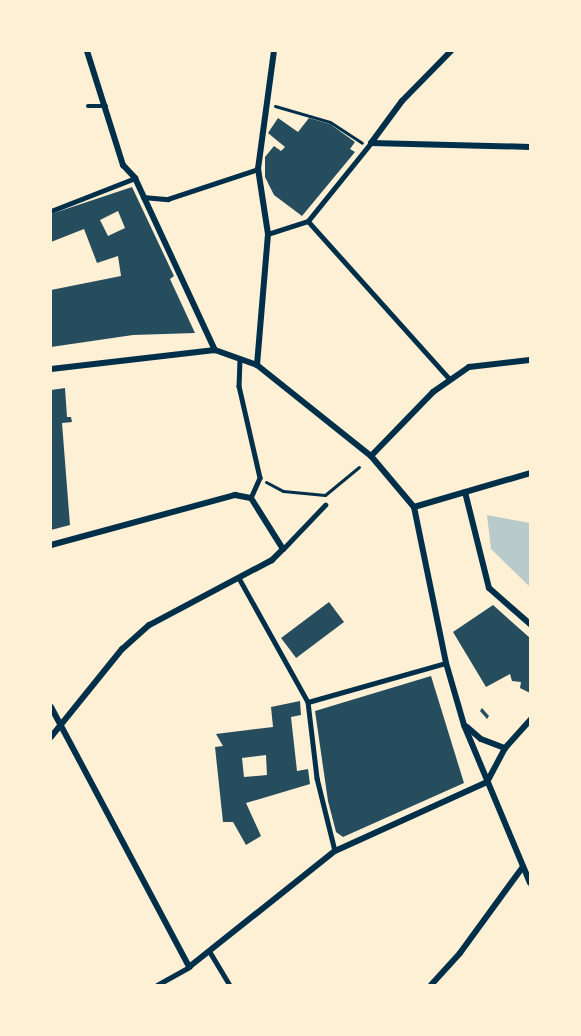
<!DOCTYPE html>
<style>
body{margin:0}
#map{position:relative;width:581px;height:1036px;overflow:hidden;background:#fdf0d5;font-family:Inter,sans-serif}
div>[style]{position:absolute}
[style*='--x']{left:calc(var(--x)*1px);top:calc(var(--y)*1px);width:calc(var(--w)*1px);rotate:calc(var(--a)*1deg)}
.green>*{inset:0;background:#b9caca}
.building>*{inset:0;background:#264d5e;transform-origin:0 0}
.path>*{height:3px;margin:-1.5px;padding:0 1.5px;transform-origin:1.5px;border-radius:1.5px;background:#003049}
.pedestrian>*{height:4.5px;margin:-2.25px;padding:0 2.25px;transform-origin:2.25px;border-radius:2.25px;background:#003049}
.minor>*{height:6px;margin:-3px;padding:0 3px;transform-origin:3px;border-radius:3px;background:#003049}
span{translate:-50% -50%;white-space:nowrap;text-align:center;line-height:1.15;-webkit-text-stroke:4.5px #fdf0d5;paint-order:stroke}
.frame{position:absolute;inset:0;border:52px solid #fdf0d5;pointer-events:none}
</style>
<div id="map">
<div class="green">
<div style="clip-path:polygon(487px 515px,530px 523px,530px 587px,491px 549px)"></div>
</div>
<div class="building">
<div style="clip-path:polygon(278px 118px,298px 132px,309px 118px,330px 124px,355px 142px,350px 149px,355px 152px,302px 216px,274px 195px,265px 177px,265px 157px,274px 146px,281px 151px,285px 147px,268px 133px)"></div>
<div style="clip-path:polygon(evenodd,132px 187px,174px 276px,170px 279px,195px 333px,133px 335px,51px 347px,51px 290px,121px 276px,118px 256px,97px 263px,84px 229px,51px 242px,51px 214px,132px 187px,118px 211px,125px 228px,108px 236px,100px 220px,118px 211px)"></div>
<div style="clip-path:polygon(65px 388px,67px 417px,71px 417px,72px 422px,62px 423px,70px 525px,51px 530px,51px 390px)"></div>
<div style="left:329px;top:602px;width:25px;height:60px;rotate:53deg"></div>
<div style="clip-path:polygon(493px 605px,530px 638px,530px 693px,520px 688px,521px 682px,512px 681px,510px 674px,486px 687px,453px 632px)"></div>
<div style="clip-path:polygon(431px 676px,464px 783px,343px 837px,336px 832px,328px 801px,315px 711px)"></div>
<div style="clip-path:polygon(evenodd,300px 701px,301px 715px,291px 717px,297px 771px,308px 769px,310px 784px,246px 803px,261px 836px,246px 845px,233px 822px,223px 822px,215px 747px,223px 746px,216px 734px,273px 727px,271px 707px,300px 701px,266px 755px,267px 775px,244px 777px,242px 758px,266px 755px)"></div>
<div style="clip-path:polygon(482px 708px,489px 716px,487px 719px,480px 711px)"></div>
</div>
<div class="path">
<div style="--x:275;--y:106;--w:57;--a:16.2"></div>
<div style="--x:330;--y:122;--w:38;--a:33"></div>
<div style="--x:266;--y:482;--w:19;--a:28"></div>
<div style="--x:283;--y:491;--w:42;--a:5.4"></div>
<div style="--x:325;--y:495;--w:44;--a:-39.5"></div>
</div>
<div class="pedestrian">
<div style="--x:88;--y:106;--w:18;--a:0"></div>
<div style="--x:143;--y:197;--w:25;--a:5"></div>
<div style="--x:168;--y:199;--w:95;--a:-18.4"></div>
<div style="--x:51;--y:211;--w:90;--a:-21.4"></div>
<div style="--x:308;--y:221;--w:212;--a:48.1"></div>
<div style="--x:268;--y:234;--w:42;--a:-18"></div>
<div style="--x:308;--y:221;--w:100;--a:-51.1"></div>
<div style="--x:240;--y:359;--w:27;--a:92"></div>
<div style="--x:239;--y:386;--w:94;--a:77.1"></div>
<div style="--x:260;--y:478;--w:22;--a:114"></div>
<div style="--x:283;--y:549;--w:61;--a:-46.3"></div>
<div style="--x:239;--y:578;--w:142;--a:60.9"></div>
<div style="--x:308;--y:702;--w:77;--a:83.2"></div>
<div style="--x:317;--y:778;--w:75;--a:76.1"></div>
<div style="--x:308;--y:702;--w:143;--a:-15.8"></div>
<div style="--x:210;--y:952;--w:39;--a:59"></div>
<div style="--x:157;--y:985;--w:37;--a:-29"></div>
</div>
<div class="minor">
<div style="--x:87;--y:51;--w:120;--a:72.5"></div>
<div style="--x:123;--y:165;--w:18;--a:47"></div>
<div style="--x:135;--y:178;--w:190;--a:65.1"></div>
<div style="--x:371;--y:143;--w:159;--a:1.4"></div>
<div style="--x:371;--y:143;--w:52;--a:-53.6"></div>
<div style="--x:402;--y:101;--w:70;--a:-45.6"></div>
<div style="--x:257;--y:365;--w:131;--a:-85.2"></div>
<div style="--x:268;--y:234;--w:66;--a:-98.7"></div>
<div style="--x:258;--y:169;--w:119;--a:-82.3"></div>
<div style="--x:51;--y:369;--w:165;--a:-6.6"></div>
<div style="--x:215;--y:350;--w:45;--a:19.7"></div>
<div style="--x:257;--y:365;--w:146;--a:38.6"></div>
<div style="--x:371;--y:456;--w:67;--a:49.9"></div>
<div style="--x:414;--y:507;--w:159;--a:78.4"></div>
<div style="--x:446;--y:663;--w:65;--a:73.8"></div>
<div style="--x:464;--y:725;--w:171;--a:67.3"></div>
<div style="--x:371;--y:456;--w:89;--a:-45.9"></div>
<div style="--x:433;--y:392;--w:44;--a:-34.8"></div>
<div style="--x:469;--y:367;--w:61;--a:-6.5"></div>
<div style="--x:465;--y:492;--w:99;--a:76"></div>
<div style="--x:489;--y:588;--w:55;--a:41.3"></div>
<div style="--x:414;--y:507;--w:121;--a:-16.3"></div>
<div style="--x:51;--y:545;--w:191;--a:-15.2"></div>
<div style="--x:235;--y:495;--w:16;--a:11"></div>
<div style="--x:251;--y:498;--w:60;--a:57.9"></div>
<div style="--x:283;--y:549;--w:16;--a:135"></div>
<div style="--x:272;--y:560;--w:139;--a:152.1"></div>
<div style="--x:149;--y:625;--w:36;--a:138"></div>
<div style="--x:122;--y:649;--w:113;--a:128.9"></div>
<div style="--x:51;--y:707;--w:294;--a:62"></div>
<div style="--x:189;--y:967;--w:186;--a:-38.5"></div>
<div style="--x:335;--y:851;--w:167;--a:-24.4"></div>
<div style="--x:467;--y:727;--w:18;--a:41"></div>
<div style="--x:481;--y:739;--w:26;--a:21"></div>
<div style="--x:487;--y:782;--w:38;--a:-62"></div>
<div style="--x:505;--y:748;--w:38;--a:-48"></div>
<div style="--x:431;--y:985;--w:43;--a:-47.8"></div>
<div style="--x:460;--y:953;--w:105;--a:-53.9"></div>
</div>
<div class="frame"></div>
</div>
